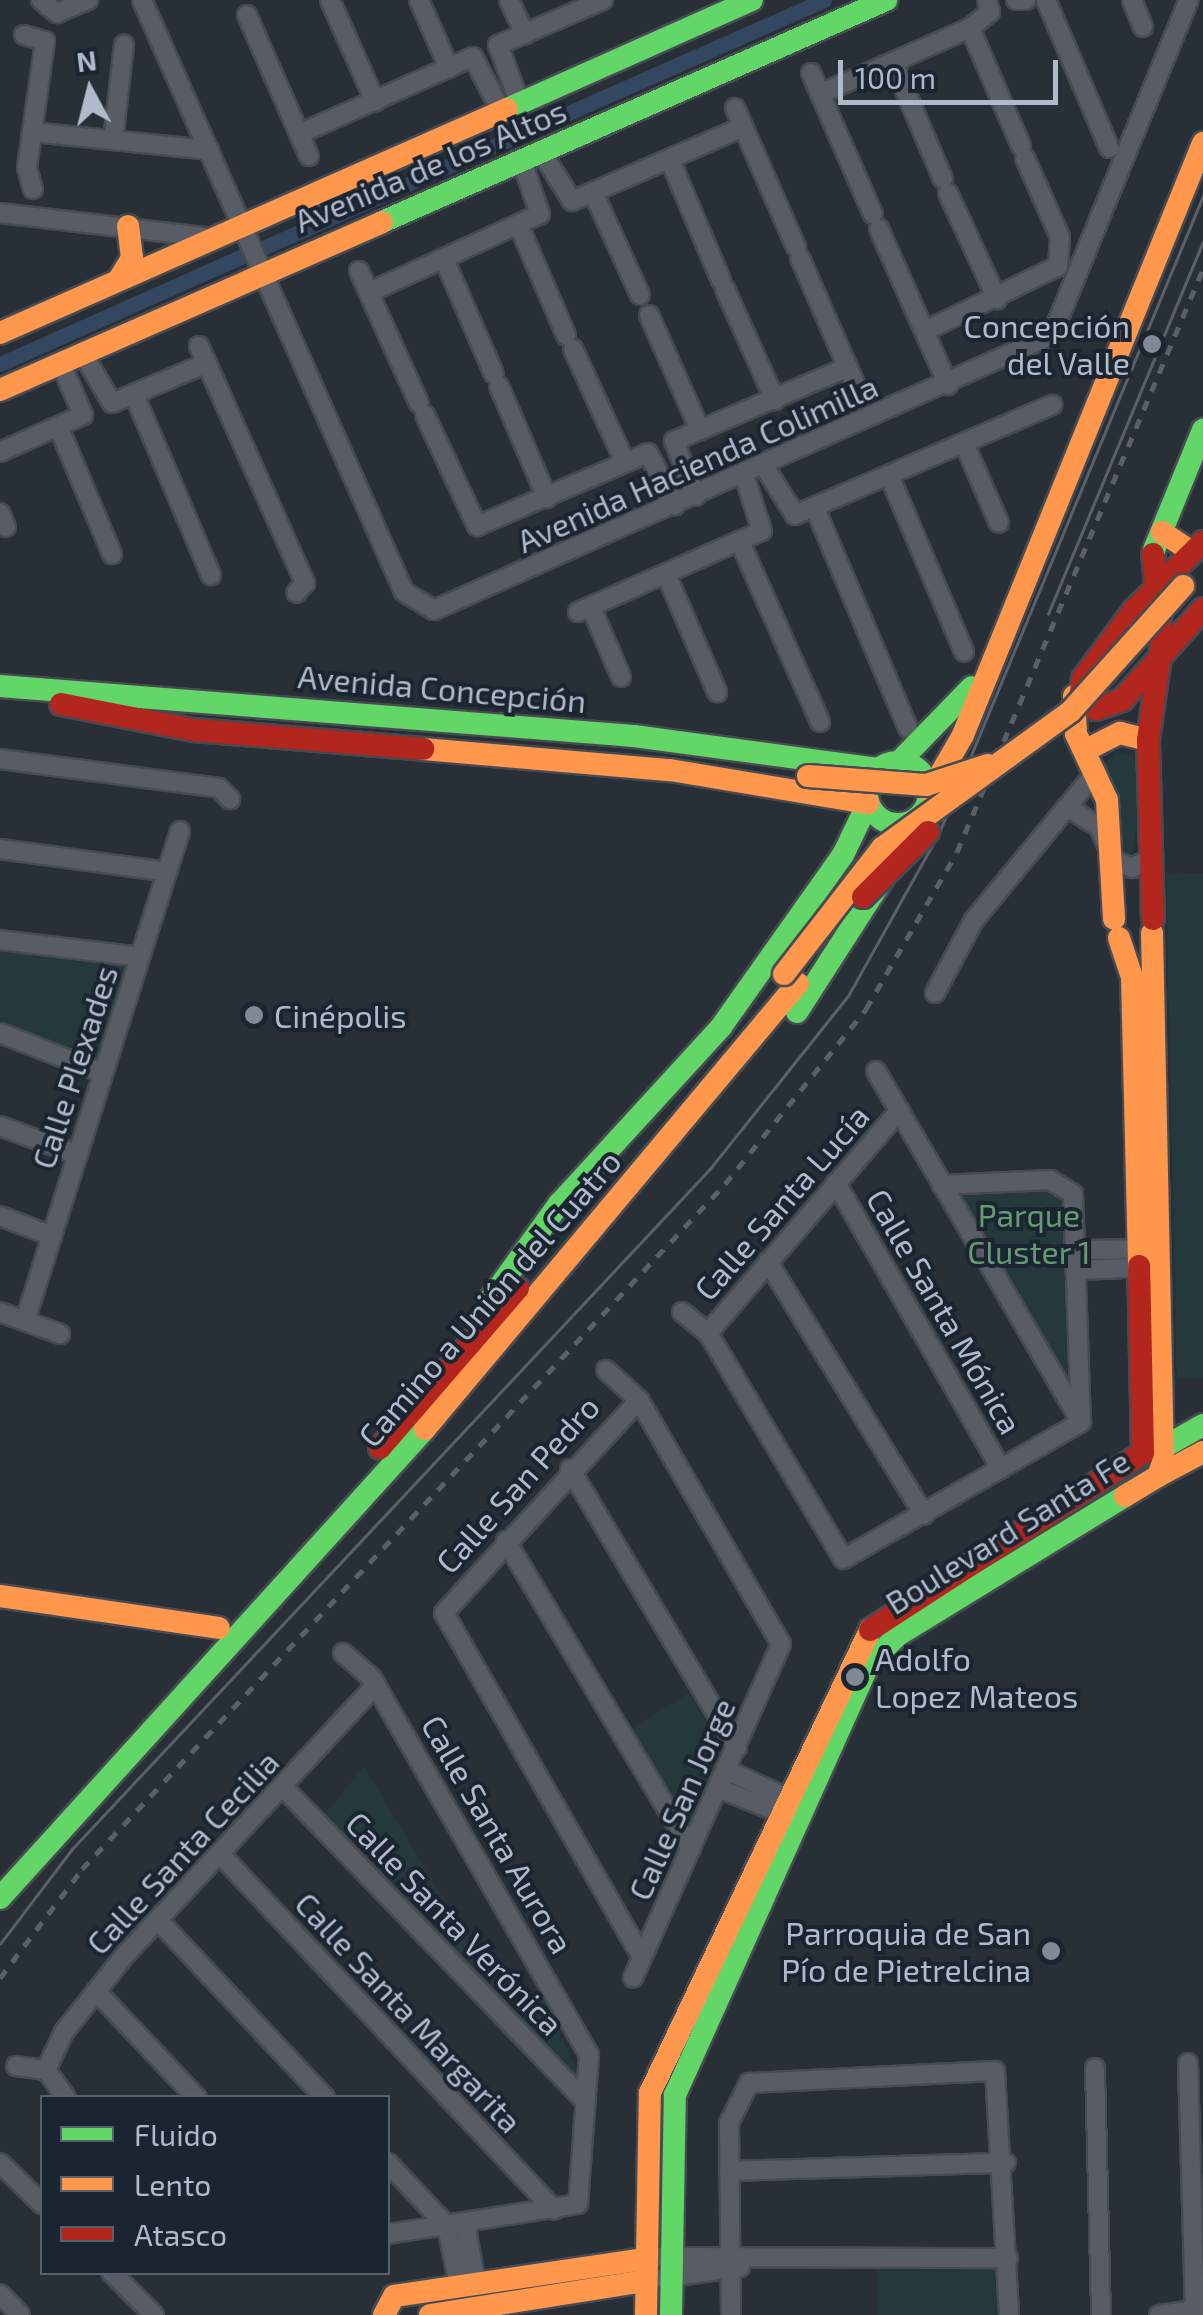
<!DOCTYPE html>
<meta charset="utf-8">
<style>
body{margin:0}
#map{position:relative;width:1203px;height:2315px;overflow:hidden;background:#282f37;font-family:"Exo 2",sans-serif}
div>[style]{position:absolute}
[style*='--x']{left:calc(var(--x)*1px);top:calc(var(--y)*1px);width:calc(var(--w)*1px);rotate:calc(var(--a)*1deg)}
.green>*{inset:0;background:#25393d;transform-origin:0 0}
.canal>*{height:15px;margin:-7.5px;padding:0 7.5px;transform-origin:7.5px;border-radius:7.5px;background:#344761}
.roads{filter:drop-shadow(2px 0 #464b52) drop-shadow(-2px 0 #464b52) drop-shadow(0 2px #464b52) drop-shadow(0 -2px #464b52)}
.street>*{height:18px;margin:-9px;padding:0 9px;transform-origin:9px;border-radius:9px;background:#585d65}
.fast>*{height:22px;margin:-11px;padding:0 11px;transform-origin:11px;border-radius:11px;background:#63d668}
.fast>.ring{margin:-11px;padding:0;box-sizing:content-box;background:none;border:22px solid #63d668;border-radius:50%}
.slow>*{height:22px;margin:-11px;padding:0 11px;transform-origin:11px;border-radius:11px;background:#ff974d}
.jam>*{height:22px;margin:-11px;padding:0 11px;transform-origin:11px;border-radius:11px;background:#b3261e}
.tram>*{height:2.5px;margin:-1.25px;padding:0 1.25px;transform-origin:1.25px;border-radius:1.25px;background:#5b6068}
.rail>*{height:5px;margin-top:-2.5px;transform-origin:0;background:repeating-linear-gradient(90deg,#5b6068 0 10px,transparent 0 20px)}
.bridges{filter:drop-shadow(2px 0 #464b52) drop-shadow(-2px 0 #464b52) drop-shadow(0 2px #464b52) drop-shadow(0 -2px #464b52)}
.slow-bridge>*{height:22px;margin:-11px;padding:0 11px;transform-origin:11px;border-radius:11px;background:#ff974d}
.jam-bridge>*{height:22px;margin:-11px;padding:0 11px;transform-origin:11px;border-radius:11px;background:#b3261e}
.dots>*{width:28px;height:28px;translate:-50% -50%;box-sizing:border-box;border:5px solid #1b2531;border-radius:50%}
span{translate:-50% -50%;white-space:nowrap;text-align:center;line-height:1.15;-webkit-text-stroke:8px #1b2531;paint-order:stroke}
.street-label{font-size:32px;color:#b1bac8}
.poi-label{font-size:32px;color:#b1bac8}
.right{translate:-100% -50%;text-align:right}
.left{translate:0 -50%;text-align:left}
.park-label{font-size:32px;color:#679a72}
.legend{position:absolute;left:40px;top:2095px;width:350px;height:180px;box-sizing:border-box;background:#1b2531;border:2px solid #57616d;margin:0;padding:12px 18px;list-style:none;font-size:30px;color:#b1bac8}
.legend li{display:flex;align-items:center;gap:20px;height:50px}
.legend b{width:50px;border:2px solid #57616d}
.north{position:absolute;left:40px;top:40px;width:100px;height:100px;-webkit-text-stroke:8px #1b2531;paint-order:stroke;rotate:353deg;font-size:28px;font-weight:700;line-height:40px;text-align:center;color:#b1bac8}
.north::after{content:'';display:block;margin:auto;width:35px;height:45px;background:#b1bac8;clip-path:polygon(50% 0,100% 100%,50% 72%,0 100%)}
.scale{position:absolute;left:838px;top:60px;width:220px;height:45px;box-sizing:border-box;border:5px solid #b1bac8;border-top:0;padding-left:12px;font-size:30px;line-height:35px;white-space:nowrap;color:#b1bac8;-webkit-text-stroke:8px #1b2531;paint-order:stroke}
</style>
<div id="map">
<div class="green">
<div style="clip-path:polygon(1115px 752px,1134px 756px,1142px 783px,1132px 858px,1119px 851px,1118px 799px,1105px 765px)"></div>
<div style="clip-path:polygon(1203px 873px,1203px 1379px,1177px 1379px,1166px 874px)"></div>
<div style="clip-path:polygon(0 950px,129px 964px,98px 1060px,0 1024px)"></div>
<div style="clip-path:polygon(1046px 1186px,1069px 1200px,1068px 1384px,955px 1191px)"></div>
<div style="clip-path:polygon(689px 1693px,724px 1753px,693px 1820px,682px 1822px,629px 1730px)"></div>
<div style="clip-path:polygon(364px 1767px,513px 2013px,544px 1999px,580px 2078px,571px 2080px,324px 1815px)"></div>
<div style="left:1000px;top:2268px;width:47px;height:123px;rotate:90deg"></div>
</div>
<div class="canal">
<div style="--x:265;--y:247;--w:611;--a:-23.84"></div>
<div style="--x:0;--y:364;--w:266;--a:-24"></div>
</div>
<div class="roads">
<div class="street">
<div style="--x:41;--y:0;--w:21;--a:39"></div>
<div style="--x:57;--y:13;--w:34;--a:-23"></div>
<div style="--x:142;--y:0;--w:647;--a:66.13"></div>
<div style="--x:404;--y:592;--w:35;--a:31"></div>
<div style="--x:434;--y:610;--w:676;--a:-23.99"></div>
<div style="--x:1052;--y:335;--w:362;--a:-67.8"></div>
<div style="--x:330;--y:0;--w:111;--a:66"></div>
<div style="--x:419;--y:0;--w:74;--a:66.2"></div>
<div style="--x:509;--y:0;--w:38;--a:65"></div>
<div style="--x:1016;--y:0;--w:10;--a:0"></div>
<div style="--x:1046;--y:0;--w:161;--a:66.9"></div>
<div style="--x:1132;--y:0;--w:29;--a:68"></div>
<div style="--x:247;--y:15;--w:154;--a:66.3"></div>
<div style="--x:970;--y:28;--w:129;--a:66.6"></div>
<div style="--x:24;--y:35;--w:22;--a:16"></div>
<div style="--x:45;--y:41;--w:128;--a:98.1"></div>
<div style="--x:27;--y:168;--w:22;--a:74"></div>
<div style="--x:893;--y:62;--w:127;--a:66.9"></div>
<div style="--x:811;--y:73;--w:154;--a:66.3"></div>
<div style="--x:820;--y:94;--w:164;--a:-23.7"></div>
<div style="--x:970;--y:28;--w:26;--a:-39"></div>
<div style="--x:990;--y:12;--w:12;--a:-104"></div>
<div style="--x:520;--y:103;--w:62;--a:-110.8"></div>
<div style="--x:498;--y:45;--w:114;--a:-23.2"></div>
<div style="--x:735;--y:108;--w:152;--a:66.3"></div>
<div style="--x:32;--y:132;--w:178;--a:5.8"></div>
<div style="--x:299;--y:134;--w:190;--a:-23.9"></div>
<div style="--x:473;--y:57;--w:61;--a:62.6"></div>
<div style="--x:113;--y:140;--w:96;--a:-83.4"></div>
<div style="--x:542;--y:153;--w:57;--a:58"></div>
<div style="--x:572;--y:201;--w:186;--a:-23.4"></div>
<div style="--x:670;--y:160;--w:130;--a:67"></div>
<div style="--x:593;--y:192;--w:113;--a:65.5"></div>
<div style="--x:948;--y:193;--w:117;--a:65.2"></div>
<div style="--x:0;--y:213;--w:205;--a:6.7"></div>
<div style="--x:519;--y:226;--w:119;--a:66.7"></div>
<div style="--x:879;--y:229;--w:171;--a:66.1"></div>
<div style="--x:800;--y:258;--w:145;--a:66.4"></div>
<div style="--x:444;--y:259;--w:125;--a:66.5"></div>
<div style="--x:359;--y:271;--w:145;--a:65.6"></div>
<div style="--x:725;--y:289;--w:122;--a:65.8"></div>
<div style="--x:370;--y:292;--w:187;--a:-24.6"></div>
<div style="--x:540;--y:214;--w:55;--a:-109.1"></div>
<div style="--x:649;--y:315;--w:126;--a:66.1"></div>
<div style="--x:925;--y:331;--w:148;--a:-26"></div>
<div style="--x:1058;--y:266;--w:29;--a:-86"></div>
<div style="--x:1060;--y:237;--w:86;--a:-113.9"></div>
<div style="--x:199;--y:346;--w:260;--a:65.9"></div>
<div style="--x:305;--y:583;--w:13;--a:132"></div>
<div style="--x:573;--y:349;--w:124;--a:65.3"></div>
<div style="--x:83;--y:354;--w:57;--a:59.4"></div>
<div style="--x:112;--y:403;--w:103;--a:-22.8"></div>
<div style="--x:499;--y:386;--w:122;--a:66.8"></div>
<div style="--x:134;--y:394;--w:197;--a:67"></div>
<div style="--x:425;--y:415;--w:123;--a:64.9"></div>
<div style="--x:477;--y:526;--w:186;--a:-23.1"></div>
<div style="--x:648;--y:453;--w:59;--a:62.6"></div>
<div style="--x:59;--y:428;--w:137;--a:67.2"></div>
<div style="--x:964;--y:443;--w:87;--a:66.4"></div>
<div style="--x:0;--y:452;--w:91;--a:-24"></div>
<div style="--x:83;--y:415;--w:56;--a:-113.3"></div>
<div style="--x:764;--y:466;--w:58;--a:57.7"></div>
<div style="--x:795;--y:515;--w:280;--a:-23.2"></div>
<div style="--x:889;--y:475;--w:192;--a:67"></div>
<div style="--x:696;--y:496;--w:59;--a:-111.8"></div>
<div style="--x:674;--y:441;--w:189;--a:-23"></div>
<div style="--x:815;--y:508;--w:239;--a:67.1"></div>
<div style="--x:0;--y:513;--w:15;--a:67"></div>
<div style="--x:740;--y:542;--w:197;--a:66"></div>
<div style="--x:666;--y:574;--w:129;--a:66.6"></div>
<div style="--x:591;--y:607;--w:76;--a:66.8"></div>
<div style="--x:578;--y:612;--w:201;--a:-23.8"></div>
<div style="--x:762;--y:531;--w:59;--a:-107.8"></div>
<div style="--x:0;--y:759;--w:221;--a:7.5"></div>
<div style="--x:219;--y:788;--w:16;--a:45"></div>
<div style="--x:1067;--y:807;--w:38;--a:32"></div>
<div style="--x:1099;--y:827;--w:36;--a:67"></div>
<div style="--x:1113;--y:860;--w:21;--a:23"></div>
<div style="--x:1132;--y:868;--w:20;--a:-27"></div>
<div style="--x:0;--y:849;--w:169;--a:7.8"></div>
<div style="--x:0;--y:940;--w:141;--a:6.9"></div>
<div style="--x:935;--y:993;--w:83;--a:-61.9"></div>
<div style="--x:974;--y:920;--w:193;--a:-50.5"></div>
<div style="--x:0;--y:1033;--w:110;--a:21.2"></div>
<div style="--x:876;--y:1071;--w:406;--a:59.7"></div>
<div style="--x:0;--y:1126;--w:83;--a:20.4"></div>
<div style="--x:836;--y:1183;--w:330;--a:60"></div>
<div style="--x:942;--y:1185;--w:108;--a:-2.7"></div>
<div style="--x:1050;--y:1180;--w:27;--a:31"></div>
<div style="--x:1073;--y:1194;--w:228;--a:88"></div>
<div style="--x:0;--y:1216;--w:56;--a:21"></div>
<div style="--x:1079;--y:1250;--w:70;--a:-0.8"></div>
<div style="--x:768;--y:1262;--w:297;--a:58.3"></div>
<div style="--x:1080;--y:1270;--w:69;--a:-2.5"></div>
<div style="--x:0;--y:1312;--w:64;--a:20.1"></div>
<div style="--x:682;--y:1312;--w:33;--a:39"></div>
<div style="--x:708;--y:1333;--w:263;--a:59.1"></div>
<div style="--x:843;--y:1559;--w:275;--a:-29.9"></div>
<div style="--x:25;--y:1321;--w:514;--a:-72.45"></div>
<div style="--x:708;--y:1333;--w:293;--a:-49.3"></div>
<div style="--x:606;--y:1370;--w:45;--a:42.3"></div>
<div style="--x:639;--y:1400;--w:282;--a:59.8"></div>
<div style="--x:781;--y:1644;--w:365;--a:113.9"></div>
<div style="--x:639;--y:1400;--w:289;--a:132.5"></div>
<div style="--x:444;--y:1613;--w:397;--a:60.1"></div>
<div style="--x:570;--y:1469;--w:325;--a:59.1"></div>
<div style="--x:506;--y:1541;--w:359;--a:59"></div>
<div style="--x:343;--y:1653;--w:37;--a:41"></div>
<div style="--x:371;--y:1677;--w:436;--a:60"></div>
<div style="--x:589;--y:2055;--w:149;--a:94.2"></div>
<div style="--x:578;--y:2204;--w:192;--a:171"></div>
<div style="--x:726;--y:1770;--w:77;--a:24.6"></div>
<div style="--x:283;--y:1787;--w:434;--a:46.1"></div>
<div style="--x:718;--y:1788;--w:75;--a:21.8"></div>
<div style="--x:220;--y:1854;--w:488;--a:46.8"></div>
<div style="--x:158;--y:1920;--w:244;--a:46.8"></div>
<div style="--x:96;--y:1991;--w:147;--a:46.7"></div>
<div style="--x:1188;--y:2063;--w:252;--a:88.4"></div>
<div style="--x:16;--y:2066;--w:30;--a:8"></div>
<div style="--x:46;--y:2070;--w:34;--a:54"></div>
<div style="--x:1095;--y:2068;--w:247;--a:88.6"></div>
<div style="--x:46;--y:2070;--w:42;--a:-64.7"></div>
<div style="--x:64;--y:2032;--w:98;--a:-51.6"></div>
<div style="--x:125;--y:1955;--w:369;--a:-47.1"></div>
<div style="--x:0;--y:2163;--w:59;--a:44.3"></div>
<div style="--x:388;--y:2163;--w:86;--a:46.9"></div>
<div style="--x:729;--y:2171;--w:277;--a:-1.7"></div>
<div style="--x:465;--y:2223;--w:62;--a:79.8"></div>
<div style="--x:447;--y:2226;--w:61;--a:78.7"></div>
<div style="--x:661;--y:2257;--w:347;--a:0.2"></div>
<div style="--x:111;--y:2272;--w:61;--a:45"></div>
<div style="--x:663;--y:2278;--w:78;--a:-8.1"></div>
<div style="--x:0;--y:2294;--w:29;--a:46"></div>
<div style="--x:731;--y:2315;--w:192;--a:-90.6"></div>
<div style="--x:729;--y:2123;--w:45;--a:-63.4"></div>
<div style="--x:749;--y:2083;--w:246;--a:-2.8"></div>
<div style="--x:995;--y:2071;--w:244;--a:86.7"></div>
<div style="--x:1159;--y:2315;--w:35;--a:-8"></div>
</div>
<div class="fast">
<div style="--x:507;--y:109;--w:268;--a:-24"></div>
<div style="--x:382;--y:222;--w:551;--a:-23.77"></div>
<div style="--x:1154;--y:550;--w:130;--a:-67.8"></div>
<div style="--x:0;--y:686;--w:636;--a:4.51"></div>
<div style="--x:634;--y:736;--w:246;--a:7.7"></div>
<div style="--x:900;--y:761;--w:103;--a:-45.8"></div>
<div class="ring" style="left:867px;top:762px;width:40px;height:40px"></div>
<div style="--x:797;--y:1012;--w:157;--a:-57.2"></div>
<div style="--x:489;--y:1301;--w:120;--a:-54.2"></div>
<div style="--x:559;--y:1204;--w:240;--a:-47.5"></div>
<div style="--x:721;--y:1027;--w:211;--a:-54.7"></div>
<div style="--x:843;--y:855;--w:58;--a:-64.3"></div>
<div style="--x:1164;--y:1447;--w:45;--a:-29.4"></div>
<div style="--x:0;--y:1898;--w:633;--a:-47.82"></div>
<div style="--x:671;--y:2315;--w:220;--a:-89"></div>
<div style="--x:675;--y:2095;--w:473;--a:-65.8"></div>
<div style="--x:869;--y:1664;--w:41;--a:-45"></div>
<div style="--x:898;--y:1635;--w:266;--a:-31.5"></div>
</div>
<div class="slow">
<div style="--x:119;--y:279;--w:25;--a:-58"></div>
<div style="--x:132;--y:258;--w:32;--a:-97"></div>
<div style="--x:0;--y:333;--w:554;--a:-23.84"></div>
<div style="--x:0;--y:390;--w:417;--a:-23.7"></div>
<div style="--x:1162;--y:532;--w:36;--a:34"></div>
<div style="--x:1074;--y:696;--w:38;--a:87"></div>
<div style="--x:1076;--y:734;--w:73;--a:64.8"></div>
<div style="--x:1107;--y:800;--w:119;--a:86.6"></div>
<div style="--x:423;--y:749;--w:248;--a:4.9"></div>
<div style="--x:670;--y:770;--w:201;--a:9.5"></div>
<div style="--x:1086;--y:750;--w:38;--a:-27"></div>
<div style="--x:1120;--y:733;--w:29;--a:14"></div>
<div style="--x:930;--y:792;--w:66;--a:-59.9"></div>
<div style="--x:963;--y:735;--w:639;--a:-67.93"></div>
<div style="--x:1119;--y:938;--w:41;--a:71.6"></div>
<div style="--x:1132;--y:977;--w:289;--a:88.6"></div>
<div style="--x:425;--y:1429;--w:581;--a:-50.09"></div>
<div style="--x:1158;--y:1476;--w:51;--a:-28.1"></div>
<div style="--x:1125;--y:1496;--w:39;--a:-31"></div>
<div style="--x:1158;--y:1476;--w:15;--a:-70"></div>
<div style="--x:1163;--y:1462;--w:529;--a:-91.19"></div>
<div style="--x:0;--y:1596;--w:221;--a:8.3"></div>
<div style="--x:384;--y:2315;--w:21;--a:-62"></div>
<div style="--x:394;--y:2296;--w:254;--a:-8.4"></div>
<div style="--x:430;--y:2315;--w:218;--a:-9"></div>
<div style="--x:646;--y:2315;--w:222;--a:-89"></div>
<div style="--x:650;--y:2093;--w:513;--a:-64.58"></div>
</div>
<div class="jam">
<div style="--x:1203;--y:542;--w:97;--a:135.4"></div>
<div style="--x:1134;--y:610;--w:86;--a:126.5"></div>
<div style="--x:1083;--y:679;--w:19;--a:99"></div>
<div style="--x:1080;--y:698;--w:19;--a:35"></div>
<div style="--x:1096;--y:709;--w:28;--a:-19"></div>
<div style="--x:1122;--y:700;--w:122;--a:-48.3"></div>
<div style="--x:1153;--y:554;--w:89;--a:84.2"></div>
<div style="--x:1162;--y:643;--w:98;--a:98.2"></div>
<div style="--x:1148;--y:740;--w:179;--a:88.4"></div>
<div style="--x:61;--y:704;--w:136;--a:11.1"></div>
<div style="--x:194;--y:730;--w:230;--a:4.7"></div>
<div style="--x:380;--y:1448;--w:211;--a:-49.2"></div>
<div style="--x:870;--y:1630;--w:325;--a:-33"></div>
<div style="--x:1143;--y:1453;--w:187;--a:-91.2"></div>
</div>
</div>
<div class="tram">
<div style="--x:1048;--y:614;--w:403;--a:-67.4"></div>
<div style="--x:0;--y:1944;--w:119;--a:-52.8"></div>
<div style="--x:72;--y:1849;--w:931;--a:-46.83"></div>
<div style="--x:709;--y:1170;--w:223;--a:-51.4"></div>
<div style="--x:848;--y:996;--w:184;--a:-60.8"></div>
<div style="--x:938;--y:835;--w:692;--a:-67.48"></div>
</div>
<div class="rail">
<div style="--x:0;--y:1978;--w:136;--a:-53"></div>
<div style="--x:82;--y:1869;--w:940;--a:-46.81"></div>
<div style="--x:725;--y:1184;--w:225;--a:-51.1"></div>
<div style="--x:866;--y:1009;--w:181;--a:-59.9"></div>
<div style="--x:957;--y:852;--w:633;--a:-67.12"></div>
</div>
<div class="bridges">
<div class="slow-bridge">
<div style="--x:808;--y:776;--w:118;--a:4.4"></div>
<div style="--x:926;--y:785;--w:65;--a:-17.9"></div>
<div style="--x:784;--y:974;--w:160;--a:-52.1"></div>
<div style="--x:882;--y:848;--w:233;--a:-35.9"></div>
<div style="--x:1071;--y:711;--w:168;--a:-48.1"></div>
</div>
<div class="jam-bridge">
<div style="--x:863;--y:897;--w:92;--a:-45"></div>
</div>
</div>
<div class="dots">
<div style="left:1152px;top:344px;background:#818995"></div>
<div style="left:254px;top:1015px;background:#818995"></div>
<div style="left:855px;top:1677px;background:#818995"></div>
<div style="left:1051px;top:1951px;background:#818995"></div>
</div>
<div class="street-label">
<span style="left:430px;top:165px;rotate:-23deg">Avenida de los Altos</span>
<span style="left:697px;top:463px;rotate:-24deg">Avenida Hacienda Colimilla</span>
<span style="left:442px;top:688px;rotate:5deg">Avenida Concepción</span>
<span style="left:74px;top:1067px;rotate:-72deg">Calle Plexades</span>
<span style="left:781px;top:1202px;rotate:-49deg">Calle Santa Lucía</span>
<span style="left:489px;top:1298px;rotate:-49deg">Camino a Unión del Cuatro</span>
<span style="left:945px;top:1311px;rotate:60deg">Calle Santa Mónica</span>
<span style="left:517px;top:1484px;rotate:-48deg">Calle San Pedro</span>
<span style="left:1007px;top:1531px;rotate:-32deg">Boulevard Santa Fe</span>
<span style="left:681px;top:1799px;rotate:-66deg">Calle San Jorge</span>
<span style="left:498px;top:1834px;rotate:60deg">Calle Santa Aurora</span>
<span style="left:182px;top:1852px;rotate:-47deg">Calle Santa Cecilia</span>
<span style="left:455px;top:1923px;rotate:46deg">Calle Santa Verónica</span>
<span style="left:409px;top:2012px;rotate:47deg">Calle Santa Margarita</span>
</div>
<div class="poi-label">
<span class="right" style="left:1130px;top:344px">Concepción<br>del Valle</span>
<span class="left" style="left:274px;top:1015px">Cinépolis</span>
<span class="left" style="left:875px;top:1677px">Adolfo<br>Lopez Mateos</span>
<span class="right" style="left:1031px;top:1951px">Parroquia de San<br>Pío de Pietrelcina</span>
</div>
<div class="park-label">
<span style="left:1029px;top:1233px">Parque<br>Cluster 1</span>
</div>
<ul class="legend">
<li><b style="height:12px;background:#63d668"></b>Fluido</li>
<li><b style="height:12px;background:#ff974d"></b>Lento</li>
<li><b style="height:12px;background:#b3261e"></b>Atasco</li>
</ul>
<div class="north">N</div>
<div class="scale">100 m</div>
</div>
